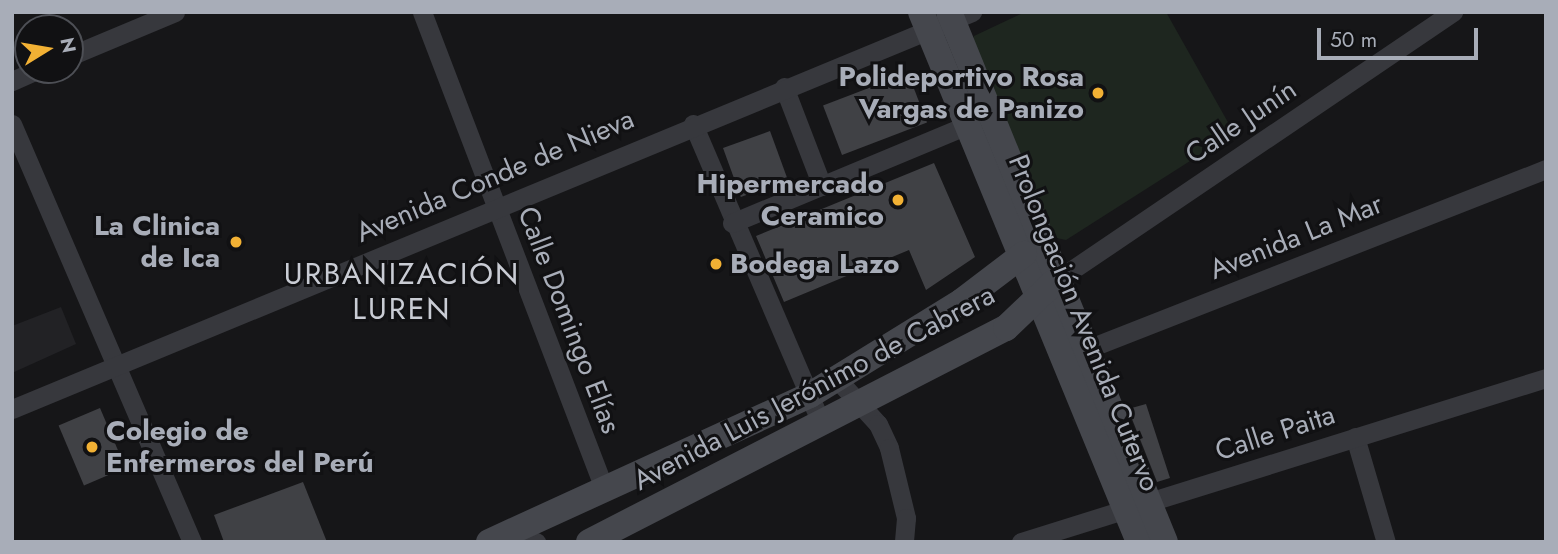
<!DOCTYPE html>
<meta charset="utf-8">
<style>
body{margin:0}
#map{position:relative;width:1558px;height:554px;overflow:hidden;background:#161618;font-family:Jost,sans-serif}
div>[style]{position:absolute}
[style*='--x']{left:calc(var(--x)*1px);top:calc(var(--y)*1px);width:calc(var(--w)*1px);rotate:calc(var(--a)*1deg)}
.built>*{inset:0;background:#222225}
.green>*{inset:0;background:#1e261f}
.building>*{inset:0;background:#404145;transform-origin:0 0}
.street>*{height:19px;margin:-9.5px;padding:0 9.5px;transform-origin:9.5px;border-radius:9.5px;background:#37383d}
.secondary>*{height:26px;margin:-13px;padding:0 13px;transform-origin:13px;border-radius:13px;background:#45474d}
.dots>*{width:19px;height:19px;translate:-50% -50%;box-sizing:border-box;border:4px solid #111113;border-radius:50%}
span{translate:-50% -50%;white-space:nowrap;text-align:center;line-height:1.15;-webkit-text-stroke:6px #111113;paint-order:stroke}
.poi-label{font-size:28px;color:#a8adb8;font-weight:700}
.right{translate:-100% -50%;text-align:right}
.left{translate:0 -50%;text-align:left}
.street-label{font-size:28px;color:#a8adb8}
.neighbourhood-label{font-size:30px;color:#c9ccd4;letter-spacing:2px}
.frame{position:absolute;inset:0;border:14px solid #a8adb8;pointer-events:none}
.north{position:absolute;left:14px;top:14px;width:70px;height:70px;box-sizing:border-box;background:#111113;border:2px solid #4d4f55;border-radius:50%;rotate:79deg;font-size:19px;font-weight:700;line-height:28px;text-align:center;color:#a8adb8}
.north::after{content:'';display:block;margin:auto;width:24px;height:32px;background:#f2b134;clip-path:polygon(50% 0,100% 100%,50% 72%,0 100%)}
.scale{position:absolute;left:1317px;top:28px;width:161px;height:32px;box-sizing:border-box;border:4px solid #a8adb8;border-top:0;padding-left:9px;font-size:21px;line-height:24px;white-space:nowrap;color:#a8adb8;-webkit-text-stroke:5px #111113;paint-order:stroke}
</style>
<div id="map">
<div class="built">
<div style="clip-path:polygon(61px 307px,76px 344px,12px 373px,12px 326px)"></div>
</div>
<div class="green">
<div style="clip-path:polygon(1025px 12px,1166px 12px,1234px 133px,1066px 240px,1043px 235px,969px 52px,974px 36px)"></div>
</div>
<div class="building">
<div style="left:908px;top:73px;width:53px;height:91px;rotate:69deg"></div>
<div style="left:770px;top:131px;width:52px;height:50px;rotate:70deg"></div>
<div style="clip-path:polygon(934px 163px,975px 257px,926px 290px,909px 250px,784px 302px,756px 236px)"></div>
<div style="clip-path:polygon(1146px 404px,1170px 478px,1157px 482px,1128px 409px)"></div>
<div style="left:100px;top:408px;width:65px;height:45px;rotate:67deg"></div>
<div style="clip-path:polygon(303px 482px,327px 542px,224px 542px,214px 515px)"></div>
</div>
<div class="street">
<div style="--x:422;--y:12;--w:513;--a:69.09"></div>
<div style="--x:70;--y:56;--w:114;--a:-22.7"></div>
<div style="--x:12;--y:81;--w:27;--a:-24"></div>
<div style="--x:784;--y:87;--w:106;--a:69"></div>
<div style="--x:12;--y:124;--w:455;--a:66.7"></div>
<div style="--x:693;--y:124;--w:327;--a:66.8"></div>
<div style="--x:732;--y:223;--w:255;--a:-22.6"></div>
<div style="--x:1060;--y:278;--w:475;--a:-34.1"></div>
<div style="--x:1077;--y:353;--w:504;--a:-21.42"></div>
<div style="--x:836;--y:378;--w:62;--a:47.6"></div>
<div style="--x:878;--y:424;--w:26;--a:65"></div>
<div style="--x:889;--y:448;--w:72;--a:76.3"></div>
<div style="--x:906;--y:518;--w:24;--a:95"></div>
<div style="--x:12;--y:409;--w:1039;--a:-22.47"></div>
<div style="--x:1355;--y:437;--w:109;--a:73.6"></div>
<div style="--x:511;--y:533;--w:27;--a:20"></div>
<div style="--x:1021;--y:542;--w:550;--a:-17.35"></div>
</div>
<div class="secondary">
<div style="--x:921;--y:12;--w:573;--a:67.64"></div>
<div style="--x:949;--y:12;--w:572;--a:67.83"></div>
<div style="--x:489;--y:542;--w:353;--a:-24.6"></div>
<div style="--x:810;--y:395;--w:179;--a:-31.7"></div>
<div style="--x:962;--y:301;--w:78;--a:-37.2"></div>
<div style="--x:589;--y:542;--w:469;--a:-27.2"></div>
<div style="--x:1006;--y:328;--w:65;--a:-43.8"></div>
</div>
<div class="dots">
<div style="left:1098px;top:93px;background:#f2b134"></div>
<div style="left:898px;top:200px;background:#f2b134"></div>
<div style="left:236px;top:242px;background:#f2b134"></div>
<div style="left:716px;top:264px;background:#f2b134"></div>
<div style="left:92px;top:447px;background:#f2b134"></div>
</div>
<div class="poi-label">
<span class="right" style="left:1084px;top:93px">Polideportivo Rosa<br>Vargas de Panizo</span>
<span class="right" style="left:884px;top:200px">Hipermercado<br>Ceramico</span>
<span class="right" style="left:220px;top:242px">La Clinica<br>de Ica</span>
<span class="left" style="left:730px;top:264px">Bodega Lazo</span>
<span class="left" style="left:106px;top:447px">Colegio de<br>Enfermeros del Perú</span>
</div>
<div class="street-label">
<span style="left:1241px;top:122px;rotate:-34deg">Calle Junín</span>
<span style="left:495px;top:176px;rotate:-23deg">Avenida Conde de Nieva</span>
<span style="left:1296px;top:237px;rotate:-22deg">Avenida La Mar</span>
<span style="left:569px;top:320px;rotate:69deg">Calle Domingo Elías</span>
<span style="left:1084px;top:323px;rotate:68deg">Prolongación Avenida Cutervo</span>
<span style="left:814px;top:388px;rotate:-28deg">Avenida Luis Jerónimo de Cabrera</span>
<span style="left:1275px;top:433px;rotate:-18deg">Calle Paita</span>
</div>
<div class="neighbourhood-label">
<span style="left:402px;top:291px">URBANIZACIÓN<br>LUREN</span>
</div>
<div class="frame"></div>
<div class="north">N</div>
<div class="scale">50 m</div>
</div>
